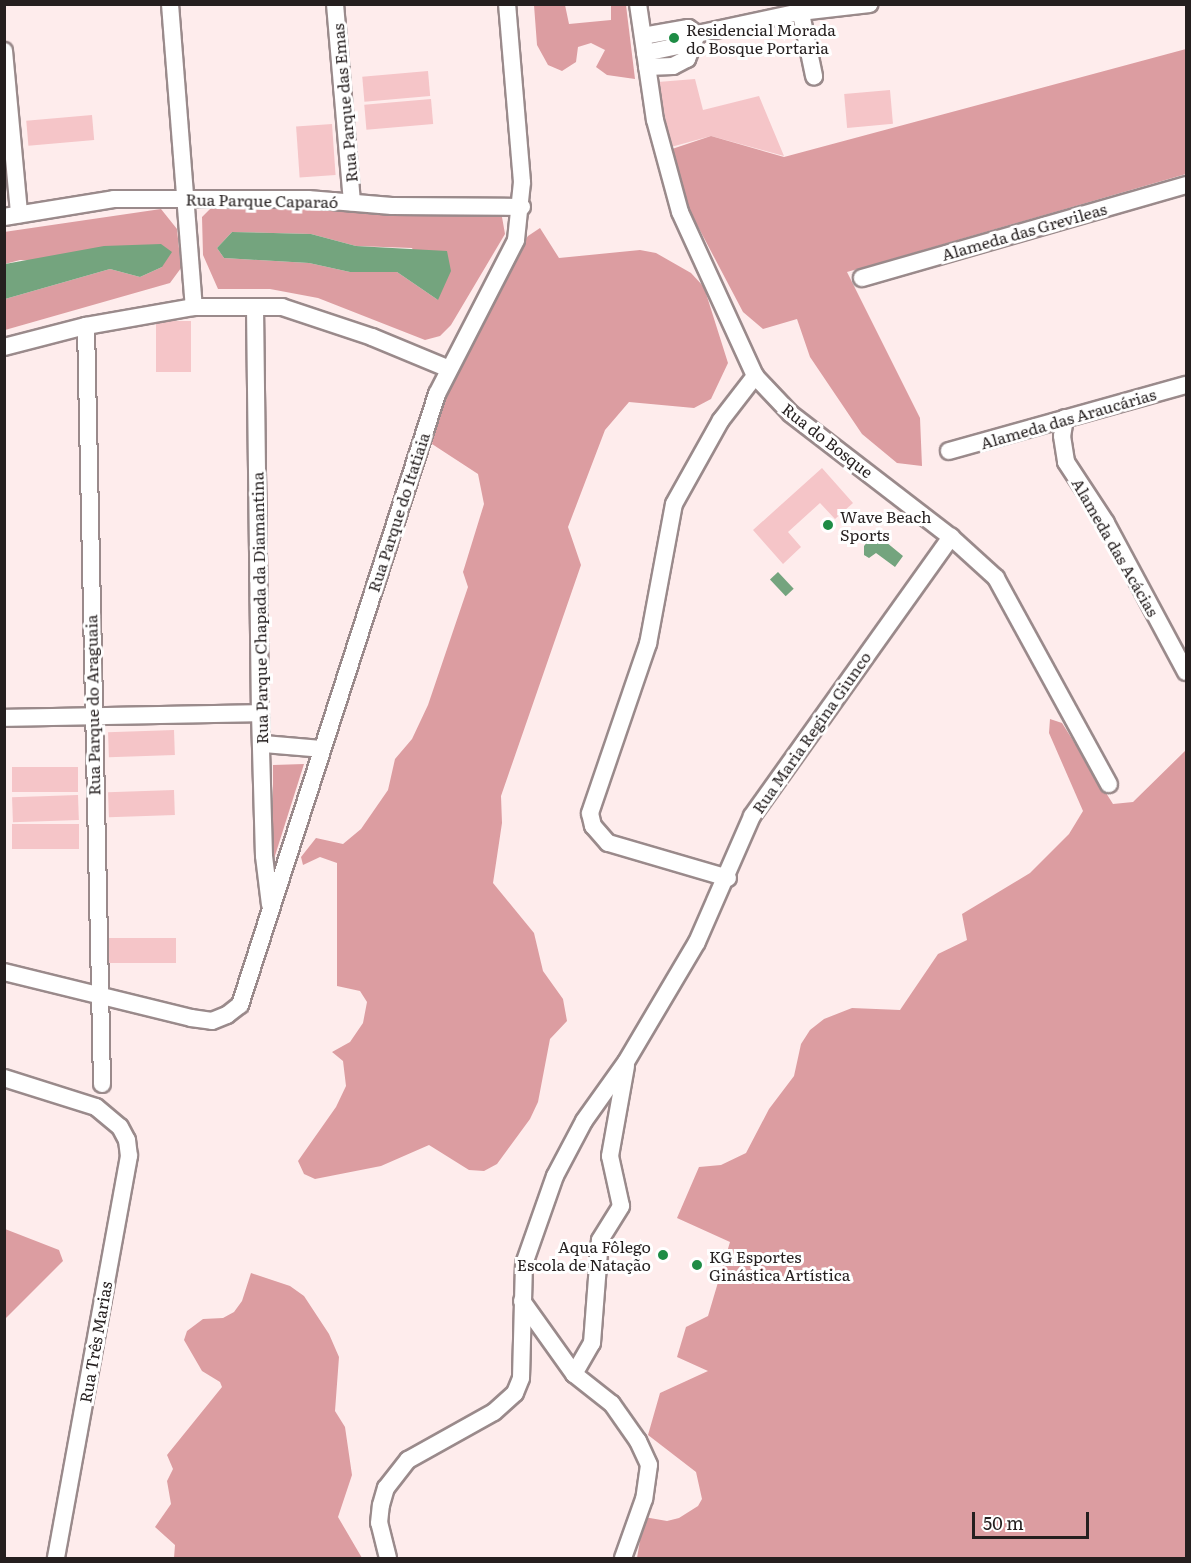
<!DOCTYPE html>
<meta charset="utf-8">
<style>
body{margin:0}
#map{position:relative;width:1191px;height:1563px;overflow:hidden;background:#feecec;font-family:Literata,serif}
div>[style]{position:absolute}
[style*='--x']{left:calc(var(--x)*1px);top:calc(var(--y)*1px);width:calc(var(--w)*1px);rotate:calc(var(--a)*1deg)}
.green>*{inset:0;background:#f5c5c8;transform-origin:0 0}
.forest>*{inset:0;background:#dc9da1}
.water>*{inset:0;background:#74a47e;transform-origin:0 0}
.roads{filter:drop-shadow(2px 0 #9a8a8b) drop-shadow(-2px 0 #9a8a8b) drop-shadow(0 2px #9a8a8b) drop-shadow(0 -2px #9a8a8b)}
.minor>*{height:16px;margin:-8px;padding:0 8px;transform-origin:8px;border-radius:8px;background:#fff}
.dots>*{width:16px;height:16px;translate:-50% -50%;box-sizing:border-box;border:3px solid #fff;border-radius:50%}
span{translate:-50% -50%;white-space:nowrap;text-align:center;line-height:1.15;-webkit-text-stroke:6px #fff;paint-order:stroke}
.poi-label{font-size:16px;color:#251f1f}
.left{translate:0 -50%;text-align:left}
.right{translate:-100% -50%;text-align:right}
.street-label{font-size:16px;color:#251f1f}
.frame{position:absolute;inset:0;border:6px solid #251f1f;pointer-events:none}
.scale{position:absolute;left:972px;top:1512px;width:117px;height:27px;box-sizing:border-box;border:3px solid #251f1f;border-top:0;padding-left:8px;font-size:18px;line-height:21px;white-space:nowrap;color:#251f1f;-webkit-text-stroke:4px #fff;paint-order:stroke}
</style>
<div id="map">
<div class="green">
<div style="left:428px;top:71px;width:25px;height:66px;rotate:85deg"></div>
<div style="clip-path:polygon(695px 79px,703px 110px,759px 96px,784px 156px,711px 136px,671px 147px,658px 82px)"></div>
<div style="left:890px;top:90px;width:34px;height:46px;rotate:85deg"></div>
<div style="left:431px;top:99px;width:25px;height:67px;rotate:85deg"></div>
<div style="left:92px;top:115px;width:25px;height:66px;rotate:85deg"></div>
<div style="left:332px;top:124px;width:51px;height:36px;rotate:86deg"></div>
<div style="left:156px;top:321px;width:35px;height:51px"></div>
<div style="clip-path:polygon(822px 468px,853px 503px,835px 519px,820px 503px,788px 532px,801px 547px,783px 564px,753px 530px)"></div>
<div style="left:174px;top:730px;width:25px;height:66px;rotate:88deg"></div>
<div style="left:78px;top:767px;width:25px;height:66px;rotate:90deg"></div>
<div style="left:174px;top:790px;width:25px;height:66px;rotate:88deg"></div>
<div style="left:78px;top:795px;width:25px;height:66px;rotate:88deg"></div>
<div style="left:79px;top:824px;width:25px;height:67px;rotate:90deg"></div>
<div style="left:176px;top:938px;width:25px;height:67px;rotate:90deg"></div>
</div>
<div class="forest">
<div style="clip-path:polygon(534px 5px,565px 5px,569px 24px,611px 20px,611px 5px,626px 5px,635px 79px,607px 75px,596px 67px,605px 50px,591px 43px,578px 47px,576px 62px,562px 71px,548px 65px,537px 45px)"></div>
<div style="clip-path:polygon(1186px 49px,1186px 174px,847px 272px,920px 418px,922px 466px,897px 463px,862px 434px,810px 357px,797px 319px,763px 329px,743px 312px,684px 200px,672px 149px,711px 136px,784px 157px)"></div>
<div style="clip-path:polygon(evenodd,217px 202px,487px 209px,502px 217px,505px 234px,451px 325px,440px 336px,425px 340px,318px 298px,270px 289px,218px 289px,203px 255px,202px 217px,217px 202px,232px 232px,311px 234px,356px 246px,412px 248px,438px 300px,397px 272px,350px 272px,309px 263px,224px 258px,217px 248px,232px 232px)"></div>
<div style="clip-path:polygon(161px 209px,177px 229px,181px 268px,170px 283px,5px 330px,5px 299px,110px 269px,140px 277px,162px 267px,20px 260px,5px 264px,4px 232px)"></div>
<div style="clip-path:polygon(540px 228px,559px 258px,640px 250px,656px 253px,691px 273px,704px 287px,728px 363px,711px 399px,694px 408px,629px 402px,605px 430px,568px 527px,581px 565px,501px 796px,502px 823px,493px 883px,534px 933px,543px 971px,563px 999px,567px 1021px,550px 1039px,538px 1102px,530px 1119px,497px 1164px,484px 1171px,469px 1170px,429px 1145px,381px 1166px,315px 1179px,304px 1174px,298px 1161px,336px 1107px,346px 1086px,343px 1061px,332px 1052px,350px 1042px,363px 1023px,367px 1002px,360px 991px,337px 986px,337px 863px,320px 857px,303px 865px,301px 857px,316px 838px,343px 844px,361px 829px,388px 790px,395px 759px,412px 739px,428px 705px,468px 587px,463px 572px,484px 504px,478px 474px,432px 444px,435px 423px,505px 269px,528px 236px)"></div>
<div style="clip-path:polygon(1050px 719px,1062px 723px,1113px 804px,1133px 802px,1186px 750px,1186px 1558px,637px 1558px,644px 1517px,667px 1521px,679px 1518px,698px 1506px,702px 1499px,696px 1472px,648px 1435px,660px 1393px,708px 1371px,677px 1357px,686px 1327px,708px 1316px,730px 1242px,677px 1218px,699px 1167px,721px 1165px,746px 1153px,769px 1109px,794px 1076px,801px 1044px,810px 1030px,824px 1019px,852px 1008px,900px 1010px,938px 954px,967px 940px,962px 914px,1030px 873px,1069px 834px,1083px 811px,1049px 733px)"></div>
<div style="clip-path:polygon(304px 764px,273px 862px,273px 765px)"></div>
<div style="clip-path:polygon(5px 1229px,59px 1250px,63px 1261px,5px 1319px)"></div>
<div style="clip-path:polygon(251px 1273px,290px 1286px,304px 1296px,329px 1334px,339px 1357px,335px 1411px,345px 1427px,352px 1475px,338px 1517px,362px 1558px,174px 1558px,175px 1545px,155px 1527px,171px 1504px,167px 1481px,173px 1469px,167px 1455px,222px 1387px,220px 1382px,202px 1371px,184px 1340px,187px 1331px,203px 1319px,223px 1318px,234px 1312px,242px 1301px)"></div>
</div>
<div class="water">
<div style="clip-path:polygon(232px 232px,311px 234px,356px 246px,447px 251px,451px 271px,438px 300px,397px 272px,350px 272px,309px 263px,224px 258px,217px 248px)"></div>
<div style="clip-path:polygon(161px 244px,172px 252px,162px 267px,140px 277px,110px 269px,5px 299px,5px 264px,104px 246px)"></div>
<div style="clip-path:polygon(875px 533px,903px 556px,895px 567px,876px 553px,869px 558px,864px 555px,864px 546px)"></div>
<div style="left:778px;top:572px;width:23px;height:11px;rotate:47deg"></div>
</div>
<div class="roads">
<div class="minor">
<div style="--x:170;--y:4;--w:304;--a:85.5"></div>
<div style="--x:335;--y:4;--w:199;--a:85.1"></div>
<div style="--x:638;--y:4;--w:117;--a:81.7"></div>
<div style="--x:655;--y:120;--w:95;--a:74.8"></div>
<div style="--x:680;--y:212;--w:180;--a:65.4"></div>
<div style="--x:755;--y:376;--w:52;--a:46.5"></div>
<div style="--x:791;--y:414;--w:202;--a:37.6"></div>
<div style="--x:951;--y:537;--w:61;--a:42.3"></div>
<div style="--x:996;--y:578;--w:235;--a:61.3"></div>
<div style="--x:799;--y:4;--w:74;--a:78.2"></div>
<div style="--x:643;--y:36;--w:46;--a:-10.1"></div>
<div style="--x:688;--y:28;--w:11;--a:34"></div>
<div style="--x:4;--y:51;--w:164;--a:84.7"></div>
<div style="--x:645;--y:53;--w:35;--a:-12"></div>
<div style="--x:679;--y:46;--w:22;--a:-34"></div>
<div style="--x:697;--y:34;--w:105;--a:-12.1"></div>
<div style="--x:800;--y:12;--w:70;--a:-6.5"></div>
<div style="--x:647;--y:67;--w:26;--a:-2"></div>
<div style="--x:673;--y:66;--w:16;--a:-27"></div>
<div style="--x:687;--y:59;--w:27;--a:-68"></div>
<div style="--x:4;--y:217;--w:111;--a:-9.3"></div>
<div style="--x:114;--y:199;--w:194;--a:0"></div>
<div style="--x:308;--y:199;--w:84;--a:4.8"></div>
<div style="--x:392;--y:206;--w:130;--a:0.4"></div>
<div style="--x:862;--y:278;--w:337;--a:-16"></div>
<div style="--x:255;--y:307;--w:406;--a:89.3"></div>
<div style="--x:260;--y:713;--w:143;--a:88.4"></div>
<div style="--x:264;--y:856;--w:49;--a:83"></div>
<div style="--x:86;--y:326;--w:758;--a:88.79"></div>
<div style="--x:4;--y:347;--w:85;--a:-14.4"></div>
<div style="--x:86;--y:326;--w:110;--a:-10"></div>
<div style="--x:194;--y:307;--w:88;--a:0"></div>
<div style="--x:282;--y:307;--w:95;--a:18.4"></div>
<div style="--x:372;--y:337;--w:81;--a:22.5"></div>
<div style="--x:1065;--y:418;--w:18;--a:99"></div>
<div style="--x:1062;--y:436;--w:26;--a:81"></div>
<div style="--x:1066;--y:462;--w:73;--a:56.7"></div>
<div style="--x:1106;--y:523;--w:169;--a:61.8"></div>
<div style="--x:949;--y:451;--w:246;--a:-15.6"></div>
<div style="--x:4;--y:718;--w:256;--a:-1.1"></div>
<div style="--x:263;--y:744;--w:59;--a:4.8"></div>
<div style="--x:728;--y:878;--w:125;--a:-163.7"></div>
<div style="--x:608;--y:843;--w:23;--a:-131"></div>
<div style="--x:593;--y:826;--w:13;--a:-103"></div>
<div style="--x:590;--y:813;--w:179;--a:-71.1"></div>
<div style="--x:648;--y:644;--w:142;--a:-79.5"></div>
<div style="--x:674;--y:504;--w:96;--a:-60.8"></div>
<div style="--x:721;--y:420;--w:56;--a:-52.3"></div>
<div style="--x:4;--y:972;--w:193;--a:13.8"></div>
<div style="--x:191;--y:1018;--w:21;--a:8"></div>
<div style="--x:212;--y:1021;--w:16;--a:-22"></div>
<div style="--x:227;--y:1015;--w:16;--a:-38"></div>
<div style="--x:240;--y:1005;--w:642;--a:-72.13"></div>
<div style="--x:437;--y:394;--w:173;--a:-62.8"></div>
<div style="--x:516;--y:240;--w:58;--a:-84.1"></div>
<div style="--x:522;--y:182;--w:179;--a:-94.8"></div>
<div style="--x:4;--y:1078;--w:96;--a:17.5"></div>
<div style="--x:96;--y:1107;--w:31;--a:40"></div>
<div style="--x:120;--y:1127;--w:15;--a:62"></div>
<div style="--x:127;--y:1140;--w:16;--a:83"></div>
<div style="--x:129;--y:1156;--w:409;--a:100.3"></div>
<div style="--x:522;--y:1301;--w:90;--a:54.5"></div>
<div style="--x:574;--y:1374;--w:48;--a:38.3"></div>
<div style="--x:612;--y:1404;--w:45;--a:54.9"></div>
<div style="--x:638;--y:1441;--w:26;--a:65"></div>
<div style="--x:649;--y:1465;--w:34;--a:98"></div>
<div style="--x:644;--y:1499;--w:63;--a:109.6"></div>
<div style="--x:574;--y:1374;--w:36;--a:-60"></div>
<div style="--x:592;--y:1343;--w:103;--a:-85.6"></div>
<div style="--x:600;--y:1240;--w:40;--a:-58"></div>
<div style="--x:621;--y:1206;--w:51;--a:-102.4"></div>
<div style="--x:610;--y:1156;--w:91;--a:-79.9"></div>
<div style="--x:388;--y:1558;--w:36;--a:-104"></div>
<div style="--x:379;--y:1523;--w:18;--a:-84"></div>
<div style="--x:381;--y:1505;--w:18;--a:-74"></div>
<div style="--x:386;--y:1488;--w:36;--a:-52"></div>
<div style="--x:408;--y:1460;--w:98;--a:-29.2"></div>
<div style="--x:494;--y:1412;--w:28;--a:-42"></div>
<div style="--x:515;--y:1393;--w:16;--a:-68"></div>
<div style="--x:521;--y:1378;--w:114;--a:-88.5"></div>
<div style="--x:524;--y:1264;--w:93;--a:-70.6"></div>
<div style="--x:555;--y:1176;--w:62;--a:-62.2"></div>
<div style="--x:584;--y:1121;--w:72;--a:-54.6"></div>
<div style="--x:626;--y:1062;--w:139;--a:-59.4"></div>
<div style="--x:697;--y:942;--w:137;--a:-66.4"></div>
<div style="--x:752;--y:816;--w:343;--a:-54.5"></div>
</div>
</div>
<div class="dots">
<div style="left:674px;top:38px;background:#1e8c45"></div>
<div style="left:828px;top:525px;background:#1e8c45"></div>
<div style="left:663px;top:1255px;background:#1e8c45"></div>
<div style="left:697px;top:1265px;background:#1e8c45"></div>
</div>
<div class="poi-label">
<span class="left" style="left:686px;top:38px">Residencial Morada<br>do Bosque Portaria</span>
<span class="left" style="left:840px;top:525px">Wave Beach<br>Sports</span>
<span class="right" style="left:651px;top:1255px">Aqua Fôlego<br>Escola de Natação</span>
<span class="left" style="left:709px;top:1265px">KG Esportes<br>Ginástica Artística</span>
</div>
<div class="street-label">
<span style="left:344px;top:103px;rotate:-95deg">Rua Parque das Emas</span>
<span style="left:262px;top:200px;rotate:1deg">Rua Parque Caparaó</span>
<span style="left:1024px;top:231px;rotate:-16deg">Alameda das Grevileas</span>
<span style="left:1068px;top:418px;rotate:-16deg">Alameda das Araucárias</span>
<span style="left:828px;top:440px;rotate:38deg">Rua do Bosque</span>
<span style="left:398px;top:512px;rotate:-72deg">Rua Parque do Itatiaia</span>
<span style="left:1116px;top:547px;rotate:60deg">Alameda das Acácias</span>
<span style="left:259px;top:608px;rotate:-91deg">Rua Parque Chapada da Diamantina</span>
<span style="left:92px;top:705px;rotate:-91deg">Rua Parque do Araguaia</span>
<span style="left:811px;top:732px;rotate:-55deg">Rua Maria Regina Giunco</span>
<span style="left:95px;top:1342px;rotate:-80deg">Rua Três Marias</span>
</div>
<div class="frame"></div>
<div class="scale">50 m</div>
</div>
